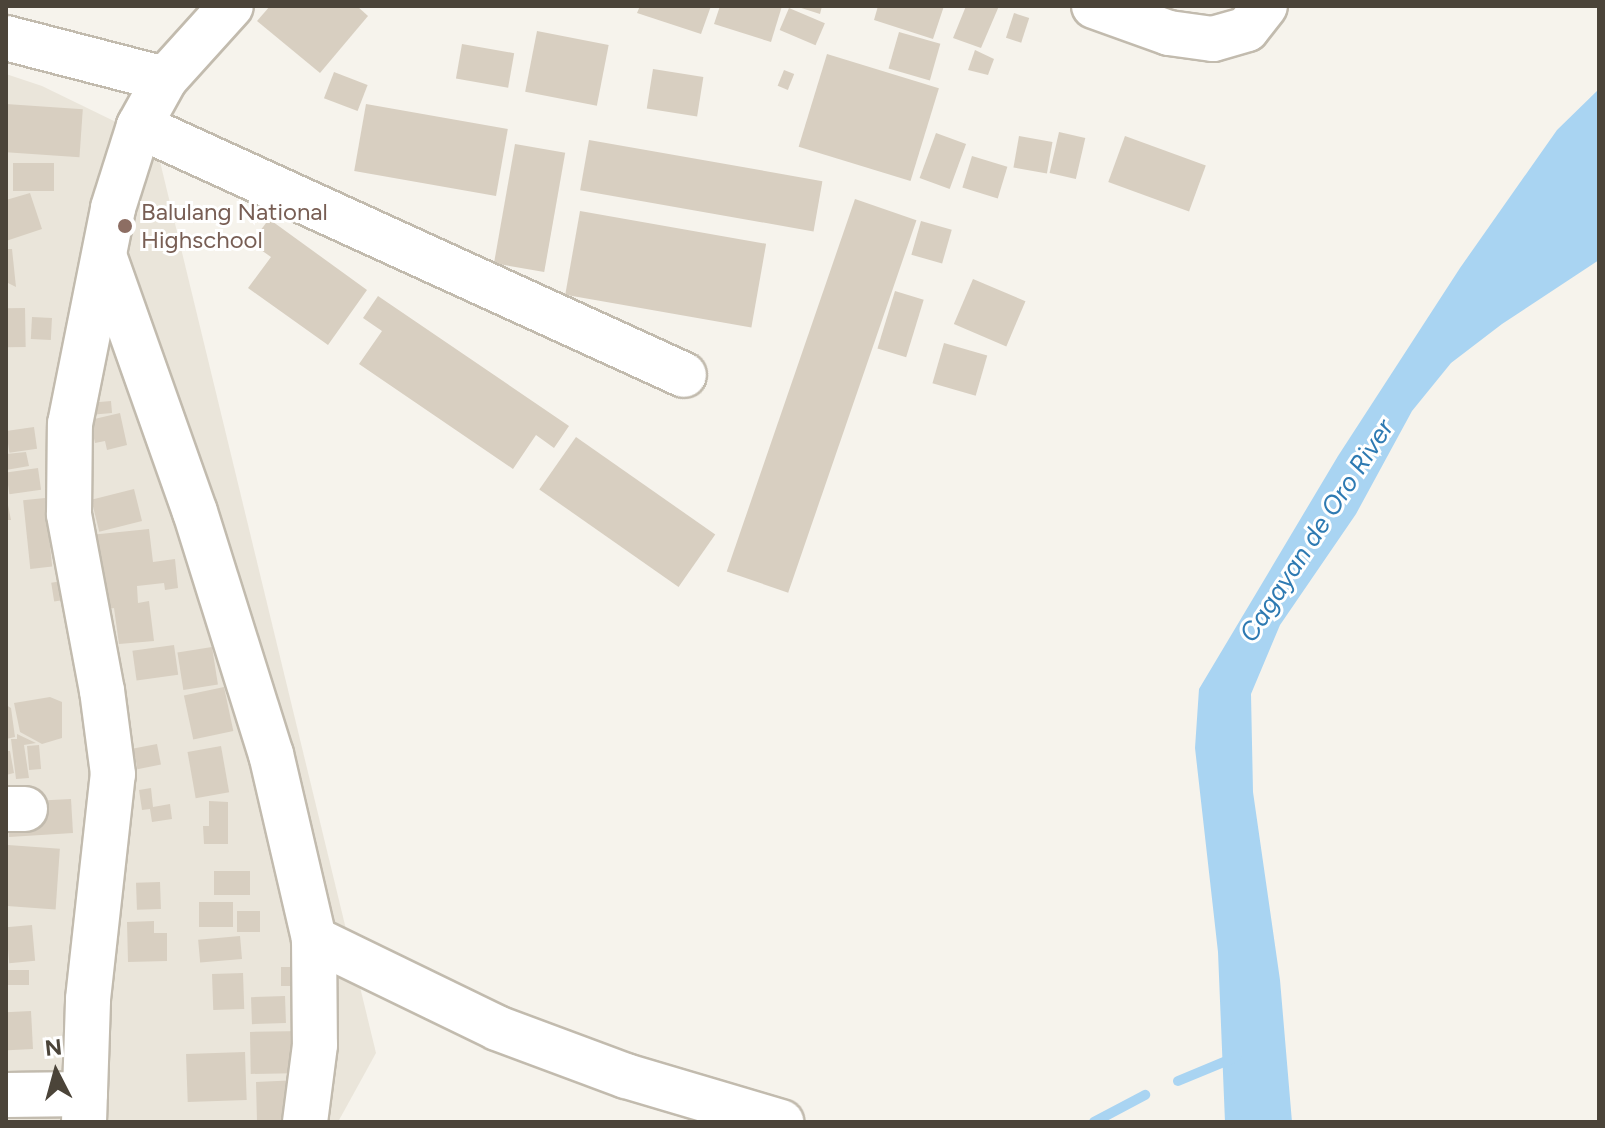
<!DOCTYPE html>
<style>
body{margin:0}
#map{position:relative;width:1605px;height:1128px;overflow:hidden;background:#f6f3ec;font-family:Figtree,sans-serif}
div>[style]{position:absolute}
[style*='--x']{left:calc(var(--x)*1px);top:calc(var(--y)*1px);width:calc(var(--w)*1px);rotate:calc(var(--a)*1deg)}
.residential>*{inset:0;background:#eae5da}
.water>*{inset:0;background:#a9d4f2}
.stream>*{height:10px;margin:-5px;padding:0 5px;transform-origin:5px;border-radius:5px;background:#a9d4f2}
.building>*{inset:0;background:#d8cfc1;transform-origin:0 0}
.roads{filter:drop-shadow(2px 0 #c2bbae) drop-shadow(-2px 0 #c2bbae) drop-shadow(0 2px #c2bbae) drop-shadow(0 -2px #c2bbae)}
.minor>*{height:44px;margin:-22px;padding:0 22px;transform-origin:22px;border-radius:22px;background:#fff}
.dots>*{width:22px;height:22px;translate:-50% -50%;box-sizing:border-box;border:4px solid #fff;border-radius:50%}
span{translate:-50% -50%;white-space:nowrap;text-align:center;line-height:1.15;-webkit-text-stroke:6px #fff;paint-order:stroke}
.education-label{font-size:24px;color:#785e54}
.left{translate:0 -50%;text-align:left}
.water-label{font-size:26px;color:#2e7ab2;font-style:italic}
.frame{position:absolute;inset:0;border:8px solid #4b4439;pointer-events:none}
.north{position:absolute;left:16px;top:1032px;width:80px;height:80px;-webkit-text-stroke:6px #fff;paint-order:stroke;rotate:354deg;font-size:22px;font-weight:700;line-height:32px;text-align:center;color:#4b4439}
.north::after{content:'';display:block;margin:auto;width:28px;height:36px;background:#4b4439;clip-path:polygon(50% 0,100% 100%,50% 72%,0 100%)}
</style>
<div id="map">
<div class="residential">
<div style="clip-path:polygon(6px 74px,42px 86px,155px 141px,376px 1053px,338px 1122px,6px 1122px)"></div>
</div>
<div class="water">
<div style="clip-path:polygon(1599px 89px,1599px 260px,1502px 324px,1451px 363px,1412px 411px,1356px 514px,1280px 625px,1251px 694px,1253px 792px,1280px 980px,1292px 1122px,1225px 1122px,1218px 952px,1195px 748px,1199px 689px,1338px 456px,1460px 268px,1557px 130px)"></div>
</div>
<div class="stream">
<div style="--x:1178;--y:1081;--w:63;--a:-22.5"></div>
<div style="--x:1094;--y:1122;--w:58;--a:-27.9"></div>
</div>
<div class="building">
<div style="clip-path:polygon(270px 6px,357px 6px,368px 16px,320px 73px,257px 21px)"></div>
<div style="clip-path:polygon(640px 6px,711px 6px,701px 34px,637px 13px)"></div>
<div style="clip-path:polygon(720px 6px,782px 6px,771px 42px,714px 24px)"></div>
<div style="clip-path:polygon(795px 6px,822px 6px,820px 14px)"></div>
<div style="clip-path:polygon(878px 6px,944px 6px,933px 39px,874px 20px)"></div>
<div style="clip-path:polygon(966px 6px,999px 6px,981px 48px,953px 38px)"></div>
<div style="left:789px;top:8px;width:39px;height:24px;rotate:23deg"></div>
<div style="left:1014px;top:13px;width:16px;height:26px;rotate:18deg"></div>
<div style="left:537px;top:31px;width:73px;height:62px;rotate:11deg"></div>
<div style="left:899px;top:32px;width:43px;height:38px;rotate:16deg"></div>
<div style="left:462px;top:44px;width:53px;height:35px;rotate:10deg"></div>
<div style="clip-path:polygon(975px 50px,994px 59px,988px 75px,968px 70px)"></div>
<div style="left:827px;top:54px;width:117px;height:97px;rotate:17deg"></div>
<div style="left:653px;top:69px;width:51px;height:40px;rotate:9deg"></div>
<div style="left:784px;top:70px;width:11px;height:17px;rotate:22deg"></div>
<div style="left:334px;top:72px;width:36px;height:28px;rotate:21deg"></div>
<div style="left:6px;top:104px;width:77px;height:48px;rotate:4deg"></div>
<div style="left:366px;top:104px;width:144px;height:68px;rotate:10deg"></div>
<div style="left:1059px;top:132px;width:27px;height:42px;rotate:13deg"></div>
<div style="left:936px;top:133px;width:32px;height:48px;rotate:20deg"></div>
<div style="left:1019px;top:136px;width:34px;height:32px;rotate:10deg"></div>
<div style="left:1125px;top:136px;width:86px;height:49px;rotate:20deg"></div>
<div style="left:589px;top:140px;width:237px;height:51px;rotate:10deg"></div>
<div style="left:515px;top:144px;width:51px;height:121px;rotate:10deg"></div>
<div style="left:972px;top:156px;width:37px;height:33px;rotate:17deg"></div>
<div style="left:54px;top:163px;width:28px;height:41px;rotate:90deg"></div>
<div style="clip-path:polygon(30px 193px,42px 229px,6px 241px,6px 200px)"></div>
<div style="left:855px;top:199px;width:65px;height:394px;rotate:19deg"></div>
<div style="left:580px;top:211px;width:189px;height:85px;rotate:10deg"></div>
<div style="clip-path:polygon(269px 219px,367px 290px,328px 345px,248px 288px,271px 257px,251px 243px)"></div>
<div style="left:921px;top:221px;width:32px;height:35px;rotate:16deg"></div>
<div style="clip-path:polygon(6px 249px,12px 249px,16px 287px,6px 282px)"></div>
<div style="left:973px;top:279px;width:57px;height:49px;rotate:23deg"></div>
<div style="left:895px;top:291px;width:30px;height:60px;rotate:17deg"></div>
<div style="clip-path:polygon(378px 296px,569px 426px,554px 448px,536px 435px,513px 469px,359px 364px,382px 331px,363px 318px)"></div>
<div style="left:25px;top:308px;width:39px;height:19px;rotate:89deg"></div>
<div style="left:32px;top:317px;width:20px;height:22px;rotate:3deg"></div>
<div style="left:944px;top:343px;width:45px;height:42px;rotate:16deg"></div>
<div style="left:111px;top:401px;width:12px;height:20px;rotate:85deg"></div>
<div style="clip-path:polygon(120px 413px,127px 445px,107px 450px,105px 441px,95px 443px,90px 420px)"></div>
<div style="left:34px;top:427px;width:22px;height:28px;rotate:82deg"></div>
<div style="left:576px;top:437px;width:170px;height:64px;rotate:35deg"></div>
<div style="clip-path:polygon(26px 452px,29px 466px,6px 470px,6px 454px)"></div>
<div style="left:38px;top:468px;width:22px;height:32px;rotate:82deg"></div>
<div style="left:134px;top:489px;width:33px;height:44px;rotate:76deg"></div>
<div style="clip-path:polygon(6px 495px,11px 520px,6px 520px)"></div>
<div style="left:45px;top:498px;width:69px;height:22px;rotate:84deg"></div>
<div style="clip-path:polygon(149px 529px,153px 562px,175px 559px,178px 588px,165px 590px,164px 583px,137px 586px,138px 603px,149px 601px,154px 641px,119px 644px,114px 608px,90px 612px,80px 536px)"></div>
<div style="left:68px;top:580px;width:19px;height:17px;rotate:81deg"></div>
<div style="left:174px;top:645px;width:30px;height:42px;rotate:82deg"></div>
<div style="left:212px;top:647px;width:38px;height:35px;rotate:81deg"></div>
<div style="left:224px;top:687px;width:45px;height:41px;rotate:78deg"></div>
<div style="clip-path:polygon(50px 697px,62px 702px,62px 738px,42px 744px,20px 732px,14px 703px)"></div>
<div style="clip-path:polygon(6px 705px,11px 708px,15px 737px,6px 739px)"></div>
<div style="clip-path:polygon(17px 734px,36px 743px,24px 745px,29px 778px,16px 779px,11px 739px,17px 739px)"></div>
<div style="left:157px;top:744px;width:21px;height:24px;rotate:79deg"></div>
<div style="left:39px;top:745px;width:24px;height:12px;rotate:85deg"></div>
<div style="left:221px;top:746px;width:47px;height:34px;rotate:80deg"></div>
<div style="clip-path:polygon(6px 751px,10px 751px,14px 773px,6px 775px)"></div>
<div style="clip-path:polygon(151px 788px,153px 807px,170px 804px,172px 819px,152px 822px,150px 809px,142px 810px,139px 790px)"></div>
<div style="clip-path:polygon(71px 799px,73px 833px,9px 837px,8px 815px,32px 801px)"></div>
<div style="clip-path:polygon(209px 801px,228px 802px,228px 844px,204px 844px,203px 826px,209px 826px)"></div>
<div style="left:8px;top:845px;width:52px;height:61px;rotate:4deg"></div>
<div style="left:250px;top:871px;width:24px;height:36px;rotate:90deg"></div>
<div style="left:160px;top:882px;width:27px;height:24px;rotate:88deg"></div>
<div style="left:233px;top:902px;width:25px;height:34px;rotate:90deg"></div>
<div style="left:260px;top:911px;width:21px;height:23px;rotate:90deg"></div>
<div style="clip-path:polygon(154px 921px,154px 933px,167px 933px,167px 961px,128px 962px,127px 922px)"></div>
<div style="left:32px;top:925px;width:36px;height:26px;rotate:85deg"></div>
<div style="left:240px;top:936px;width:23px;height:42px;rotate:85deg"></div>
<div style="left:281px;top:967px;width:21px;height:19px"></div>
<div style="left:29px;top:970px;width:15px;height:23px;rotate:90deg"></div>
<div style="left:243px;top:973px;width:36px;height:31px;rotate:88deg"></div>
<div style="left:285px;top:996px;width:27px;height:34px;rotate:88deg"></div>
<div style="left:31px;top:1011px;width:38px;height:25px;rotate:87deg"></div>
<div style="left:304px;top:1031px;width:42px;height:54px;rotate:89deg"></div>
<div style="left:245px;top:1052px;width:48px;height:59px;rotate:88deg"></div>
<div style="clip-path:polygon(299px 1080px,300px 1117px,282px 1117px,282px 1122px,257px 1122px,256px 1082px)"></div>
</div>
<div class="roads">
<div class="minor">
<div style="--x:1094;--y:6;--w:80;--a:19.8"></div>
<div style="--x:1169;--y:33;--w:44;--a:7.8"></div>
<div style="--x:1213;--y:39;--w:35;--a:-16"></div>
<div style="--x:1247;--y:29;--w:29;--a:-52"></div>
<div style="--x:6;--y:38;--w:164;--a:14.5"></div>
<div style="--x:139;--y:126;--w:599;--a:24.55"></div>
<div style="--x:105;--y:258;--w:269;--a:70.5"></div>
<div style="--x:195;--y:512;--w:254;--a:72.6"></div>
<div style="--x:271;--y:754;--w:190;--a:76.9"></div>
<div style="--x:314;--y:939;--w:106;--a:89.5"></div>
<div style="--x:315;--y:1045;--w:78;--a:97.4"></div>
<div style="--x:6;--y:809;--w:19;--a:0"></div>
<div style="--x:314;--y:939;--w:203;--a:25.9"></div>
<div style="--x:497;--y:1028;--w:138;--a:20.4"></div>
<div style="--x:626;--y:1076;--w:162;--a:16.5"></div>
<div style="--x:6;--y:1095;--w:79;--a:-0.7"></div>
<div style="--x:84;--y:1122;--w:123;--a:-88.1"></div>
<div style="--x:88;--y:999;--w:226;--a:-83.7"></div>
<div style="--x:113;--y:774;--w:84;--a:-97.5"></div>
<div style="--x:102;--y:691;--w:180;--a:-100.6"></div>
<div style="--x:69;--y:514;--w:90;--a:-89.4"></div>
<div style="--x:70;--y:424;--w:220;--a:-78.7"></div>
<div style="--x:113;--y:208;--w:86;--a:-72.4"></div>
<div style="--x:139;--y:126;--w:54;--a:-61"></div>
<div style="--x:165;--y:79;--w:98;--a:-47.9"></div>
</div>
</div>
<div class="dots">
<div style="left:125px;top:226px;background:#8d6e63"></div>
</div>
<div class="education-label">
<span class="left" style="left:141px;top:226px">Balulang National<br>Highschool</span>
</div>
<div class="water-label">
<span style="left:1317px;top:531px;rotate:-57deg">Cagayan de Oro River</span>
</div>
<div class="frame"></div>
<div class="north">N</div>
</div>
